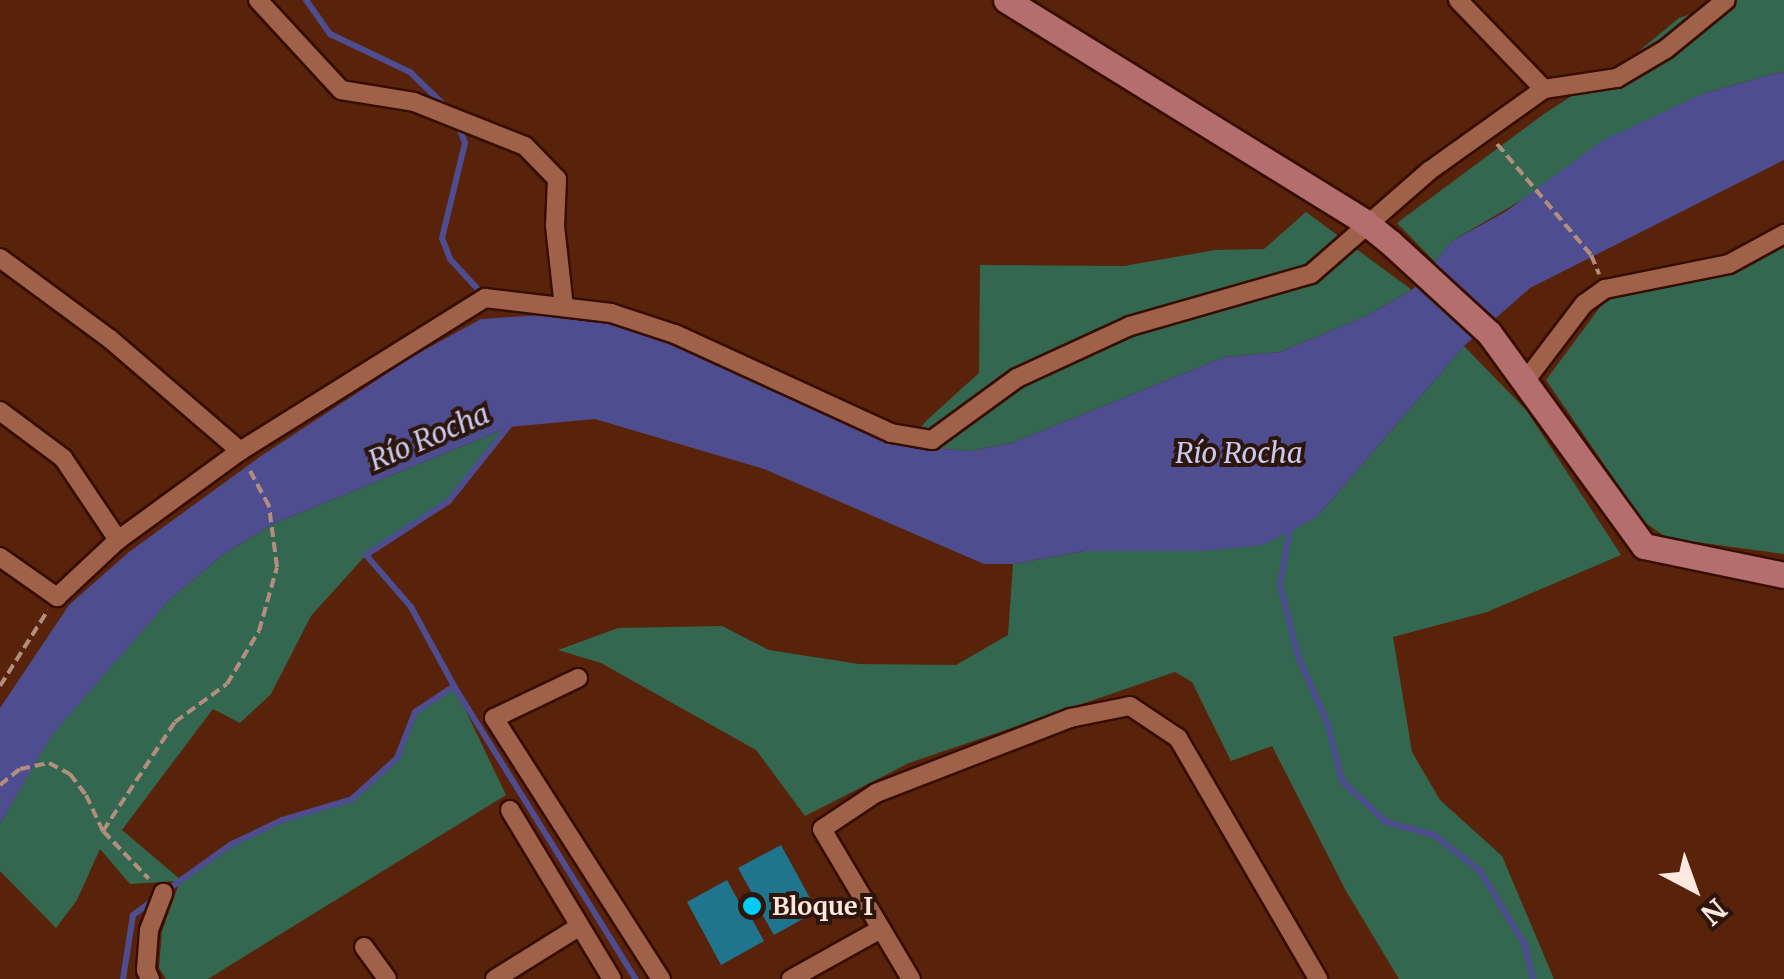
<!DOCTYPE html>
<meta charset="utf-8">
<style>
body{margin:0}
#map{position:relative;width:1784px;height:979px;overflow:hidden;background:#59220a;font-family:Merriweather,serif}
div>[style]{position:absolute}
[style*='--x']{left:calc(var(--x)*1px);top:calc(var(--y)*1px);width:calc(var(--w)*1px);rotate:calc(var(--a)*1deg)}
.green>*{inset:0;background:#34674f}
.water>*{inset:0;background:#4e4d90}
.stream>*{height:6px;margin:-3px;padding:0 3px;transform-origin:3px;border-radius:3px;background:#4e4d90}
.building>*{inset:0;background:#20758e}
.path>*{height:4px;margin-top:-2px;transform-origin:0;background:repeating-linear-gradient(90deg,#b38e7e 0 10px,transparent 0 15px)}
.roads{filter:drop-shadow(2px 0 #360d00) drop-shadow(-2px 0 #360d00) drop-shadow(0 2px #360d00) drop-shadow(0 -2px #360d00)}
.minor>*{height:18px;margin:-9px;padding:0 9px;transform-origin:9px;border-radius:9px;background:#9f6149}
.secondary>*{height:25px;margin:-12.5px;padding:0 12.5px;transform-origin:12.5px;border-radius:12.5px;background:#b46e6e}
.dots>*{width:28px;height:28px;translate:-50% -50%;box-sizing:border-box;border:5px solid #2e150b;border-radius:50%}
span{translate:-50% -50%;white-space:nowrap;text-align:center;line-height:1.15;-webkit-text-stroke:8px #2e150b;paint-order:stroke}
.poi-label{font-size:25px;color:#fee8e0;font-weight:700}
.left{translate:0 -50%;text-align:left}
.water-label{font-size:28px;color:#c6c9f0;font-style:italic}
.north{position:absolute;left:1644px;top:839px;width:100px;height:100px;-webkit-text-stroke:8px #2e150b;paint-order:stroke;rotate:139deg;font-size:28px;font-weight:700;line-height:40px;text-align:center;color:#fee8e0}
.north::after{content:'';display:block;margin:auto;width:35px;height:45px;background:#fee8e0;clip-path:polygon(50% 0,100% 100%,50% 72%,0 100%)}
</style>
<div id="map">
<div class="green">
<div style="clip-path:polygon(1732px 0,1784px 0,1784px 71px,1702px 94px,1452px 241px,1435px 262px,1397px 223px,1544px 114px,1633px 56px,1679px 18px)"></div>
<div style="clip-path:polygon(1306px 212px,1412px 290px,1366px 316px,1280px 352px,1224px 357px,1012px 443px,970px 451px,906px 446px,927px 420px,979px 373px,980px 265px,1124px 266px,1215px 250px,1264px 249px)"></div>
<div style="clip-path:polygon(1784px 247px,1784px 554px,1667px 538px,1643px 521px,1546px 380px,1606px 299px,1735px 273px)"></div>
<div style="clip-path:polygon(1464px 346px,1527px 411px,1621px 555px,1487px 612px,1393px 637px,1412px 752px,1440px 800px,1502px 856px,1554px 979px,1399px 979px,1346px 891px,1272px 746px,1231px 761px,1192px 682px,1175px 672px,909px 763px,805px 816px,756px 750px,601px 663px,558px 650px,618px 628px,722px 626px,769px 650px,859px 664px,956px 665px,1008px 635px,1013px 564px,1084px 551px,1204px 551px,1316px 518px)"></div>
<div style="clip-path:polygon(509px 427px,449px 501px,366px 555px,311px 616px,271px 694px,240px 723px,213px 709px,122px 830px,181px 880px,230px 845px,282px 820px,352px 799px,397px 758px,415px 712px,454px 686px,506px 795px,208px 979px,166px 979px,159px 968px,162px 931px,180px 881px,130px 884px,100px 849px,77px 900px,56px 928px,0 871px,0 824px,50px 736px,170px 599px,224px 554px,271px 525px)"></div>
</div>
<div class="water">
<div style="clip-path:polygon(1784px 71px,1784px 160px,1530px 288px,1464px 346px,1316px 518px,1263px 545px,1204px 551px,1084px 551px,1013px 564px,984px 564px,764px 469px,595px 419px,509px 427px,271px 525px,224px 554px,170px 599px,51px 736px,0 824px,0 708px,69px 605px,129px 552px,261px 456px,415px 355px,481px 319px,542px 315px,628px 324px,906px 446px,970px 451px,1012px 443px,1224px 357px,1280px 352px,1366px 316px,1412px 290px,1452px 241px,1505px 212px,1602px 141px,1702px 94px)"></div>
</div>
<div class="stream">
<div style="--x:306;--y:0;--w:42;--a:54.8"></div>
<div style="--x:330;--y:34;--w:89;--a:25.4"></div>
<div style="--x:410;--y:72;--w:53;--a:44.2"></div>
<div style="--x:460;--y:130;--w:14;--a:69"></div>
<div style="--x:465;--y:143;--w:98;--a:103.6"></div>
<div style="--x:442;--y:238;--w:22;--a:69"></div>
<div style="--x:450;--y:259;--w:50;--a:47.4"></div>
<div style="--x:512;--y:422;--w:101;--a:128.6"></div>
<div style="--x:449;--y:501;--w:99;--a:147"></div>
<div style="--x:366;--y:555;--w:69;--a:49.1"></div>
<div style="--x:411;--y:607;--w:90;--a:61.4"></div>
<div style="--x:454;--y:686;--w:345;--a:58.2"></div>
<div style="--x:1291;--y:523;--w:63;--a:100.1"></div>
<div style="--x:1280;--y:585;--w:73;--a:75.8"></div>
<div style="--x:1298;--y:656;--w:72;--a:66.3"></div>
<div style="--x:1327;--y:722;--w:61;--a:75.7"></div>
<div style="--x:1342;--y:781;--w:60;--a:43"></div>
<div style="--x:1386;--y:822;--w:50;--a:15.2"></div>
<div style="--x:1434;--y:835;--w:58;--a:38"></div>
<div style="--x:1480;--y:871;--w:87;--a:58.7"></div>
<div style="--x:1525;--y:945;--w:35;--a:77"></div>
<div style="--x:166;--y:891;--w:79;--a:-35.7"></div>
<div style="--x:230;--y:845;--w:58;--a:-25.7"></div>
<div style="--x:282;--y:820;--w:73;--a:-16.7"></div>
<div style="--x:352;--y:799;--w:61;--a:-42.3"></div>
<div style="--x:397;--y:758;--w:49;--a:-68.6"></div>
<div style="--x:415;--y:712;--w:47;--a:-33.7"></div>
<div style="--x:123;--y:979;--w:65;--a:-81.1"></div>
<div style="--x:133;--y:915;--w:29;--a:-36"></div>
</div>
<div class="building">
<div style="clip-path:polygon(781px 845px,817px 911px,774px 935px,762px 914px,752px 919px,764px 941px,721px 965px,687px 902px,727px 880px,739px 902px,753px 895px,738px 868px)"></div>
</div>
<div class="path">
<div style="--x:1497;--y:144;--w:145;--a:49.7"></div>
<div style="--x:1591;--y:255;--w:21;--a:67"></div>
<div style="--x:0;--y:686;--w:90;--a:-57.7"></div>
<div style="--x:0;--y:785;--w:26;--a:-39"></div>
<div style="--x:20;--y:769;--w:30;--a:-12"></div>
<div style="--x:49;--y:763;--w:24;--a:28"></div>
<div style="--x:70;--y:774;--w:26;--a:53"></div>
<div style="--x:86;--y:795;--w:40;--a:65"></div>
<div style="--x:103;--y:831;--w:66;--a:46.2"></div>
<div style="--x:103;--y:831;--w:131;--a:-56.6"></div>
<div style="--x:175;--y:722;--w:64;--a:-36.2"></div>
<div style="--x:227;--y:684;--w:62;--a:-58.9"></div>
<div style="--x:259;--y:631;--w:66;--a:-74.3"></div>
<div style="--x:277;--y:567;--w:62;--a:-97.5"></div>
<div style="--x:269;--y:506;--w:42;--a:-118.4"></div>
</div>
<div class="roads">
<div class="minor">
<div style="--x:258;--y:0;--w:122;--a:47.3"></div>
<div style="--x:341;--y:90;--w:74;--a:9.3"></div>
<div style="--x:414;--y:102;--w:119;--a:21.6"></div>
<div style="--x:525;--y:146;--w:46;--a:45.9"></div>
<div style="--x:557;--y:179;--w:47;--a:92.4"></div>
<div style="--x:555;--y:226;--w:81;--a:83.7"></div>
<div style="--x:1458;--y:0;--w:124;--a:46"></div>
<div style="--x:0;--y:258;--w:137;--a:36.4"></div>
<div style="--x:110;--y:339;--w:172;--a:40.7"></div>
<div style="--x:1526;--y:380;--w:96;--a:-52.7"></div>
<div style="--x:1584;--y:304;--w:26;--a:-36"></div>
<div style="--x:1605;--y:289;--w:126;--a:-11.4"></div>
<div style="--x:1729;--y:264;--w:63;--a:-28.6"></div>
<div style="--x:0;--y:411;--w:79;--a:36.7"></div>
<div style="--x:63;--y:458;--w:99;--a:56.1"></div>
<div style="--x:0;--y:557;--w:70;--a:35.1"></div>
<div style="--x:57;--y:597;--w:83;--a:-43.1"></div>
<div style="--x:118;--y:540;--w:151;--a:-36.1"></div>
<div style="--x:240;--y:451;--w:289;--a:-32"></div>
<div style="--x:485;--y:298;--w:127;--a:6.8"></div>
<div style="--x:611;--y:313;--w:67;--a:18.2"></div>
<div style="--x:675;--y:334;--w:238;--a:24.6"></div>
<div style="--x:891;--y:433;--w:42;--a:9.7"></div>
<div style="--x:932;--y:440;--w:105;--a:-36.1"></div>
<div style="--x:1017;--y:378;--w:124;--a:-24.7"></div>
<div style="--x:1130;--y:326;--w:188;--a:-16"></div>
<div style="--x:1311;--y:274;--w:157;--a:-41.1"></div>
<div style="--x:1429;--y:171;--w:141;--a:-35.5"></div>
<div style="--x:1544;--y:89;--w:74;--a:-8.6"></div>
<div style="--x:1617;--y:78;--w:57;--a:-30.6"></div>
<div style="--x:1666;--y:49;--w:77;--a:-39.2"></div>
<div style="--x:578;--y:678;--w:93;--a:154.5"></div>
<div style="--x:494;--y:718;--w:310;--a:57.4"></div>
<div style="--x:510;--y:810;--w:197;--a:58.9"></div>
<div style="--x:364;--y:947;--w:39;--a:54"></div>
<div style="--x:150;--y:979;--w:10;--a:-114"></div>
<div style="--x:146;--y:970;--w:40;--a:-85.7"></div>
<div style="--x:149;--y:930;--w:40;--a:-69"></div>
<div style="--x:495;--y:979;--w:97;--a:-31.9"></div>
<div style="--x:791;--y:979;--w:103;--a:-29.1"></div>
<div style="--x:911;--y:979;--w:174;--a:-120.7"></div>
<div style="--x:822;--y:829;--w:65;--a:-33.7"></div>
<div style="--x:876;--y:793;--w:208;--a:-21.1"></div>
<div style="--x:1070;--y:718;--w:61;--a:-11.3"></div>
<div style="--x:1130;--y:706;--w:58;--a:33.7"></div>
<div style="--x:1178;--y:738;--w:279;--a:59.8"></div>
</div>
<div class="secondary">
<div style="--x:1006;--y:0;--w:422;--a:31.7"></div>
<div style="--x:1365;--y:222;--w:33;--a:39"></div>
<div style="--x:1391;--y:243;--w:133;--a:42.6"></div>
<div style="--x:1489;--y:333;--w:263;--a:54"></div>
<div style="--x:1644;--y:546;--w:143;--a:11.7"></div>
</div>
</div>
<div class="dots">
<div style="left:752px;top:906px;background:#00cbf8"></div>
</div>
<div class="poi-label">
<span class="left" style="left:772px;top:906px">Bloque I</span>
</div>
<div class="water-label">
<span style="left:429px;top:437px;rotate:-23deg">Río Rocha</span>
<span style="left:1239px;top:453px">Río Rocha</span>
</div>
<div class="north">N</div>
</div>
